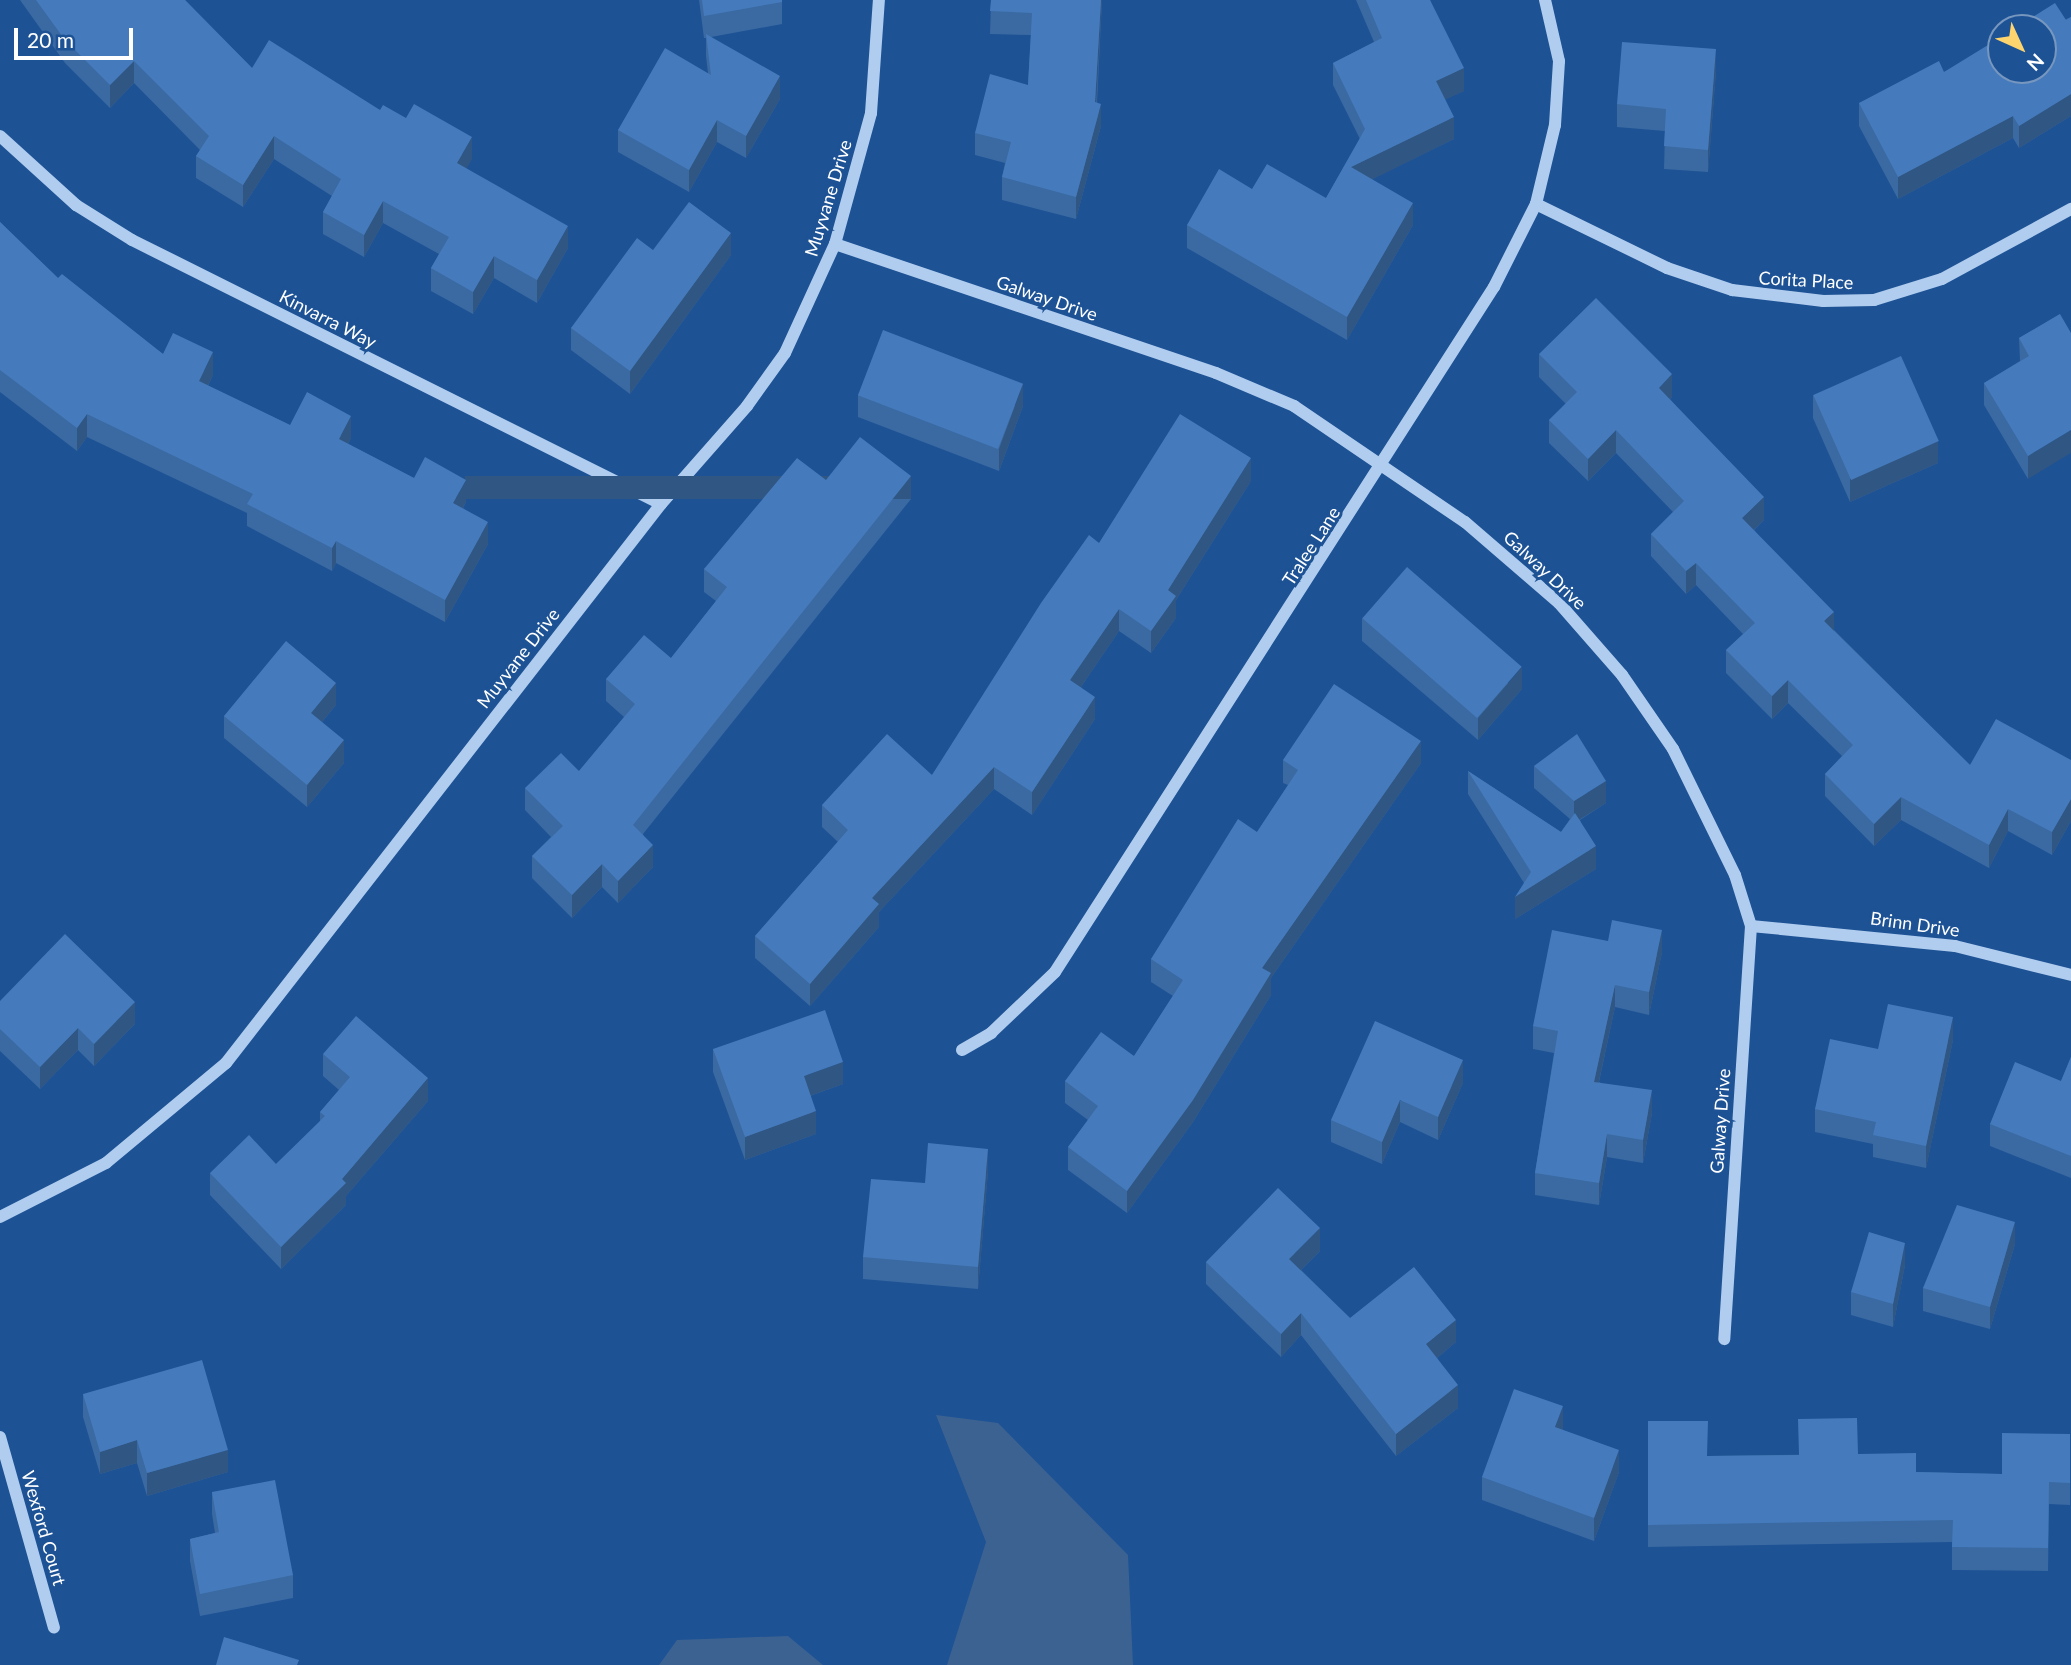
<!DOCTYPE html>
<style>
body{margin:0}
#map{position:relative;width:2071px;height:1665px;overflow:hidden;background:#1d5295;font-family:Lato,sans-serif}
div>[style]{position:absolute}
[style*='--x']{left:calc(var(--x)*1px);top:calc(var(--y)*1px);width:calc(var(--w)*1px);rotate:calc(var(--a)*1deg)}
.water>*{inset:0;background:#3c6292}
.minor>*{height:12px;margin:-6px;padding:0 6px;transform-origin:6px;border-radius:6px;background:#b0cdef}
.wall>*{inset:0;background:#3b6aa2}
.shaded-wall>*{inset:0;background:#305684;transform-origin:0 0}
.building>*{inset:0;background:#457bbc;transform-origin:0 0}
span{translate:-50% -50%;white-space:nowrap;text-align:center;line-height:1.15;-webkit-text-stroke:6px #1d5295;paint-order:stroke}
.street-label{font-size:18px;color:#fff}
.north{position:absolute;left:1987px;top:14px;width:70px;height:70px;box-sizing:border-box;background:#1d5295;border:2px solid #7797bf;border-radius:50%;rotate:135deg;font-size:19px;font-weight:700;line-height:28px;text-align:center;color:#fff}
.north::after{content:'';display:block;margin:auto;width:24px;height:32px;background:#fed46f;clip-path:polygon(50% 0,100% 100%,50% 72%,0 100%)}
.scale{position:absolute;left:14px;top:28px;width:119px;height:32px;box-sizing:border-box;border:4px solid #fff;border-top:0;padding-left:9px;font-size:21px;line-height:24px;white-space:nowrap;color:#fff;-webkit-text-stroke:5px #1d5295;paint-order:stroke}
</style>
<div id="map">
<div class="water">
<div style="clip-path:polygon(936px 1415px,998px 1423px,1128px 1555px,1133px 1665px,947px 1665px,986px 1542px)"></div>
<div style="clip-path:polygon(788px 1636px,823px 1665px,659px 1665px,677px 1640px)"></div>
</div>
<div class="minor">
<div style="--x:0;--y:136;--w:103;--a:42.2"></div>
<div style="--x:76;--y:205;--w:66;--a:32"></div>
<div style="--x:132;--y:240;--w:591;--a:26.52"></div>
<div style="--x:1536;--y:204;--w:146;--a:26"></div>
<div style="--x:1667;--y:268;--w:69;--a:18.7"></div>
<div style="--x:1732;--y:290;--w:92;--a:6.9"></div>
<div style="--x:1823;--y:301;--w:51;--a:-1.1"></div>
<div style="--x:1874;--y:300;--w:71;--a:-17.2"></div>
<div style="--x:1942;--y:279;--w:147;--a:-28.5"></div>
<div style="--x:835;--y:244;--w:402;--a:18.7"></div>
<div style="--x:1216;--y:373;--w:85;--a:22.9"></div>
<div style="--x:1294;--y:406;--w:207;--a:34.2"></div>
<div style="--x:1465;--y:522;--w:124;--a:40.8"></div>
<div style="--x:1559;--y:603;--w:96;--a:48.8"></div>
<div style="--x:1622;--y:675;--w:90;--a:55.4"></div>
<div style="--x:1673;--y:749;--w:140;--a:63.8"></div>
<div style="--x:1735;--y:875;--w:53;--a:72.6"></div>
<div style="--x:1751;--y:926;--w:414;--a:93.7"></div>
<div style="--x:1751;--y:926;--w:205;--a:5.6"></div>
<div style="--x:1955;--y:946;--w:120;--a:14"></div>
<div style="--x:962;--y:1050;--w:34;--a:-30"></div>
<div style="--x:991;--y:1033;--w:88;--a:-43.6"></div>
<div style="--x:1055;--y:972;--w:814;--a:-57.35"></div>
<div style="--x:1494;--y:287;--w:93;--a:-63.2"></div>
<div style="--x:1536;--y:204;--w:81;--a:-76.5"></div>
<div style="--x:1555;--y:125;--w:64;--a:-86.4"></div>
<div style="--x:1559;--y:61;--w:63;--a:-102.9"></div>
<div style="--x:0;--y:1217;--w:119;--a:-27"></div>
<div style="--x:106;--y:1163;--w:156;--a:-39.8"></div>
<div style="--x:226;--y:1063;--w:708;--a:-52.11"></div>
<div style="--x:661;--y:504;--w:130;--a:-48.7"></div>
<div style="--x:747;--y:406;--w:65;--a:-54.4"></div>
<div style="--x:785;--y:353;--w:120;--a:-65.4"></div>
<div style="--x:835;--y:244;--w:136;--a:-74.6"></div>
<div style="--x:871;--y:113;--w:113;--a:-86"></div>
<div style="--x:0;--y:1437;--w:198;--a:74.2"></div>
</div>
<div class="wall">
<div style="clip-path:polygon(20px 0,185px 0,252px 68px,380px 110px,472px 159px,466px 168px,568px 248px,537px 303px,494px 278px,473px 314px,431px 291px,431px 268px,439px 254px,383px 223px,364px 257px,323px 234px,323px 212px,332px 196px,274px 159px,243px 207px,196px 178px,196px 156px,200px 150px,134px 83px,110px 108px,65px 63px)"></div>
<div style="clip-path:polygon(699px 0,782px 0,782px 24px,711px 37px,780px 99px,746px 158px,717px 142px,689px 192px,618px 152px,618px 130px,708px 73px,706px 56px,706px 38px,704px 38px)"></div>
<div style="clip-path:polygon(991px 0,1102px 0,1097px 103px,1101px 126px,1076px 219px,1002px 200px,1002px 177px,1005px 163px,975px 155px,975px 133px,1028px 85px,1031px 35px,990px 34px)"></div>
<div style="clip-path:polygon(1356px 0,1430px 0,1464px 91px,1445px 99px,1454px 139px,1372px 179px,1413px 225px,1347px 340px,1187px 248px,1187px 225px,1252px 189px,1326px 198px,1360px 139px,1333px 85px,1333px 63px,1374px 42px)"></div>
<div style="clip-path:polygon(2071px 17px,2071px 116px,2019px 148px,2013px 138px,1898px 199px,1859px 126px,1859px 103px,1944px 72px)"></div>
<div style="clip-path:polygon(1716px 71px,1708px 172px,1664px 169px,1665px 131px,1617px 127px,1617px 104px)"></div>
<div style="clip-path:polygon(0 222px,58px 278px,163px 354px,213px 375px,208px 386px,290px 425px,351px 438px,348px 444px,414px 478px,466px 502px,463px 508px,488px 544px,445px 622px,336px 563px,332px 571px,247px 526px,247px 513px,87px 437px,77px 451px,0 392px)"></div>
<div style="clip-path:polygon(653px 250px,731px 255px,630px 394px,571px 350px,571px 328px)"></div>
<div style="clip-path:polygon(2060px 314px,2028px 479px,1984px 405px,1984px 383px,2020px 361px,2019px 338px)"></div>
<div style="clip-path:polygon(1539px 354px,1672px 397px,1670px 399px,1764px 520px,1754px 530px,1834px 630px,1970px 765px,2071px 760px,2071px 821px,2052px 855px,2008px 831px,1989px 868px,1901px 820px,1874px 846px,1825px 796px,1825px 774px,1842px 756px,1788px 703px,1772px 719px,1726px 673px,1726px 650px,1743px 634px,1696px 585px,1686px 594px,1651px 556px,1651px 534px,1673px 512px,1616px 453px,1588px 481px,1549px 443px,1549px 420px,1566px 404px,1539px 377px)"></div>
<div style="clip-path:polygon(858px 395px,1023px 406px,999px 471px,858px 417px)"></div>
<div style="clip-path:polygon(1813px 395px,1938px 463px,1850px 502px,1813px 418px)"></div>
<div style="clip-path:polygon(826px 480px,911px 499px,643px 834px,653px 867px,618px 903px,602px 887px,572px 918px,532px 878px,532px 856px,551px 837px,525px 810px,525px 788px,579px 771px,624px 717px,606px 701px,606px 679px,671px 658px,716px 601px,704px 592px,704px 569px)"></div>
<div style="clip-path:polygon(1251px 481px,1176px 600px,1176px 618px,1151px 653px,1119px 631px,1081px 687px,1095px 719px,1032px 815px,994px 789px,879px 912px,879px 927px,810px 1006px,755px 958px,755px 936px,838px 842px,822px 827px,822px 805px,932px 775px,1099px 543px)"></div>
<div style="clip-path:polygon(1362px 618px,1522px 689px,1478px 740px,1362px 641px)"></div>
<div style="clip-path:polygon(336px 705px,322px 722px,344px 763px,307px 807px,224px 738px,224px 716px)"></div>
<div style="clip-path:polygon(1283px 760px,1421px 763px,1271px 978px,1271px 995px,1193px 1122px,1127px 1213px,1068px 1170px,1068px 1147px,1088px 1120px,1065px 1103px,1065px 1081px,1134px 1056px,1173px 996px,1151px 982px,1151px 959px,1257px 832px,1288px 785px,1283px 783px)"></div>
<div style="clip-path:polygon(1534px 766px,1606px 803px,1580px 820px,1596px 869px,1515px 919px,1524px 883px,1468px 794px,1468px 771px,1561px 832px,1570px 819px,1534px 788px)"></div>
<div style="clip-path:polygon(1662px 952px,1649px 1015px,1615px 1007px,1599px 1082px,1652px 1113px,1643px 1163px,1607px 1157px,1599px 1205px,1535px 1195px,1535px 1173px,1554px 1053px,1533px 1049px,1533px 1026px)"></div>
<div style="clip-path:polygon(0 1001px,135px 1024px,94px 1066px,78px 1050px,40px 1089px,0 1051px)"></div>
<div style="clip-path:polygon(1953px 1040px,1926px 1168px,1873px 1157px,1873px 1144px,1815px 1132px,1815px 1109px,1878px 1049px)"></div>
<div style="clip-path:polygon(713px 1049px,843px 1084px,810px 1096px,816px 1134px,745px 1160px,713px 1072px)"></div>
<div style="clip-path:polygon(323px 1054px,428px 1101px,346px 1196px,346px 1205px,281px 1269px,210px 1195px,210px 1173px,276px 1164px,320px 1122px,320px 1112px,339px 1090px,323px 1076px)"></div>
<div style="clip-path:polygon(2071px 1057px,2071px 1178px,1990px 1146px,1990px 1124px,2061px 1081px)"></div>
<div style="clip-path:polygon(1463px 1083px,1438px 1140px,1400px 1122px,1382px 1164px,1331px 1142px,1331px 1120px)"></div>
<div style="clip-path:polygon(988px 1171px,978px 1289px,863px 1279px,863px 1257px,925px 1183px)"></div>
<div style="clip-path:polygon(2015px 1244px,1990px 1329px,1923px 1311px,1923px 1288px)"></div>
<div style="clip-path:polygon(1320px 1251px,1301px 1270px,1350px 1318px,1456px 1342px,1437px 1358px,1458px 1408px,1396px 1456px,1301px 1335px,1281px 1357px,1206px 1284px,1206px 1262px)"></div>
<div style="clip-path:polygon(1905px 1265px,1893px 1327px,1851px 1315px,1851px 1292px)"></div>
<div style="clip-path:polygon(83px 1394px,228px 1472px,147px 1496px,137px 1463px,100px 1474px,83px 1417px)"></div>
<div style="clip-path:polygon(1648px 1421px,1707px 1456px,1858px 1454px,1916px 1472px,2002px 1474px,2070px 1434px,2070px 1505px,2049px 1504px,2048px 1571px,1952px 1570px,1952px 1542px,1648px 1547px)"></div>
<div style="clip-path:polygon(1563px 1429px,1563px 1430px,1619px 1472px,1594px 1541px,1482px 1500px,1482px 1477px)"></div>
<div style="clip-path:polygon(212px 1492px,293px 1575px,293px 1598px,200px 1616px,190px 1561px,190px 1539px,215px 1533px,212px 1514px)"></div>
</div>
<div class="shaded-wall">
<div style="clip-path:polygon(1101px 0,1102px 0,1095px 125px,1095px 102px)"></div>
<div style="clip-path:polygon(1716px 49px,1716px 71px,1708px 172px,1708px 150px)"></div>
<div style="clip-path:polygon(134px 61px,134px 83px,110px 108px,110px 85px)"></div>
<div style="clip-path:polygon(1464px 68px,1464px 91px,1436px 104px,1436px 81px)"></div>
<div style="clip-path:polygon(780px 76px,780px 99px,746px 158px,746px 136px)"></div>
<div style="clip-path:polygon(2071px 94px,2071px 116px,2019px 148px,2019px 126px)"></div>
<div style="clip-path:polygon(1101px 104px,1101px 126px,1076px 219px,1076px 197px)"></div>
<div style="clip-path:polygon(2013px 116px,2013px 138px,1898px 199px,1898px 177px)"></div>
<div style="clip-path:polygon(1454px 117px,1454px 139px,1351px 190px,1351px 167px)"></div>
<div style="clip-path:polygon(717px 120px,717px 142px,689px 192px,689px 170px)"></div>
<div style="clip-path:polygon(274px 136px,274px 159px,243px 207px,243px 185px)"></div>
<div style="clip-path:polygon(472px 137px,472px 159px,457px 185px,457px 163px)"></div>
<div style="clip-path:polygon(383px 201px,383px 223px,364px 257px,364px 235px)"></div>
<div style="clip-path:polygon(1413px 203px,1413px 225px,1347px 340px,1347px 317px)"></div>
<div style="clip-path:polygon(568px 226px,568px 248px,537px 303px,537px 280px)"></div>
<div style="clip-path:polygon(731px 233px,731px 255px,630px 394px,630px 371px)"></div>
<div style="clip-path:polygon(494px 256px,494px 278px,473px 314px,473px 292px)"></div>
<div style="clip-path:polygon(213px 352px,213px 375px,199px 404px,199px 381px)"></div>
<div style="clip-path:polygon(1672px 374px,1672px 397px,1659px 410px,1659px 388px)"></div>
<div style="clip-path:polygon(1023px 384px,1023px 406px,999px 471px,999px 449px)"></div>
<div style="clip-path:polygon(87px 414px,87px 437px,77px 451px,77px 428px)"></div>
<div style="clip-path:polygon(351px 416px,351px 438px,339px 462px,339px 439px)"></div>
<div style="clip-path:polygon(1616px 430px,1616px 453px,1588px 481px,1588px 459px)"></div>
<div style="clip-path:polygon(2071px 430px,2071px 453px,2028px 479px,2028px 456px)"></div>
<div style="clip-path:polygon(1938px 441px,1938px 463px,1850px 502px,1850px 479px)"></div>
<div style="clip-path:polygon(1251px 458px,1251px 481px,1176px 600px,1176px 618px,1151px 653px,1151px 631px,1168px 590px)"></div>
<div style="left:911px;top:476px;width:23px;height:446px;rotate:90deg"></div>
<div style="clip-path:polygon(466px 480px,466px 502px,453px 525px,453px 503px)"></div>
<div style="clip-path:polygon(1764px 497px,1764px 520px,1742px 541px,1742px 518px)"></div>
<div style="clip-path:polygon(488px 522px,488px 544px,445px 622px,445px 600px)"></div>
<div style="clip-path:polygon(336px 541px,336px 563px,332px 571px,332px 548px)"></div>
<div style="clip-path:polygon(1696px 563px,1696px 585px,1686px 594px,1686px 571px)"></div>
<div style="clip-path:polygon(1119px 609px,1119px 631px,1070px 703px,1070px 680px)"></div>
<div style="clip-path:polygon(1834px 612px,1834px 634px,1824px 621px)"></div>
<div style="clip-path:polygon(1522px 667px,1522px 689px,1478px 740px,1478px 718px)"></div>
<div style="clip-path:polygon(1788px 680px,1788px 703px,1772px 719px,1772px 696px)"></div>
<div style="clip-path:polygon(336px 683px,336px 705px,311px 735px,311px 713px)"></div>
<div style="clip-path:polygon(1095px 697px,1095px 719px,1032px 815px,1032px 792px)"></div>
<div style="clip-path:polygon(344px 740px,344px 763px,307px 807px,307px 785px)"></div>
<div style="clip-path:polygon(1421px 741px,1421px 763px,1271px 978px,1271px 995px,1193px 1122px,1127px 1213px,1127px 1191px,1262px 968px)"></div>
<div style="clip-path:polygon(994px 767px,994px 789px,879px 912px,879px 927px,810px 1006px,810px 984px,872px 898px)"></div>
<div style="clip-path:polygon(1606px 781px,1606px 803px,1574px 823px,1574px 801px)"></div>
<div style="clip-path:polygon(1901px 797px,1901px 820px,1874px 846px,1874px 824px)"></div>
<div style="clip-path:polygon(2071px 799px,2071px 821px,2052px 855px,2052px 832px)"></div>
<div style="clip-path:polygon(2008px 809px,2008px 831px,1989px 868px,1989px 845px)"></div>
<div style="clip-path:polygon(653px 845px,653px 867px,618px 903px,618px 881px)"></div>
<div style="clip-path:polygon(1596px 846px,1596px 869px,1515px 919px,1515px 897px)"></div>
<div style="clip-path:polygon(602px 864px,602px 887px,572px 918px,572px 895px)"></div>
<div style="clip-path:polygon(1662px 930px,1662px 952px,1649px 1015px,1649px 992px)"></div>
<div style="clip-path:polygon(1615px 985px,1615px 1007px,1594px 1104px,1594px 1082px)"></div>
<div style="clip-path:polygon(135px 1002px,135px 1024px,94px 1066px,94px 1044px)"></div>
<div style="clip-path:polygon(1953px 1017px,1953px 1040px,1926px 1168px,1926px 1146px)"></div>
<div style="clip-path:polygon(78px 1028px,78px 1050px,40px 1089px,40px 1067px)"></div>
<div style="clip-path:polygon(1463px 1060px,1463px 1083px,1438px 1140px,1438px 1117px)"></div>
<div style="clip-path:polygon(843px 1062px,843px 1084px,804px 1098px,804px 1076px)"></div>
<div style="clip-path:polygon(428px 1078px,428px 1101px,346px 1196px,346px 1205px,281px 1269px,281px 1247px,342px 1179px)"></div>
<div style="clip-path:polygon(1652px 1090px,1652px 1113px,1643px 1163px,1643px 1140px)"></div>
<div style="clip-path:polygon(1400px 1100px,1400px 1122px,1382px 1164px,1382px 1142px)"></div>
<div style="clip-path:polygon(816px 1111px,816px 1134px,745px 1160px,745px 1137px)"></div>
<div style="clip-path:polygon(1607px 1134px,1607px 1157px,1599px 1205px,1599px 1183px)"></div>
<div style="clip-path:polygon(988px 1149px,988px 1171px,978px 1289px,978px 1267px)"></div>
<div style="clip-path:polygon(2015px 1222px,2015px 1244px,1990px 1329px,1990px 1307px)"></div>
<div style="clip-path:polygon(1320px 1228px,1320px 1251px,1289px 1282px,1289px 1259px)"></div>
<div style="clip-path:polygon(1905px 1243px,1905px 1265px,1893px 1327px,1893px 1304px)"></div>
<div style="clip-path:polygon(1301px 1313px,1301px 1335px,1281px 1357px,1281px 1334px)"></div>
<div style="clip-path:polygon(1456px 1320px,1456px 1342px,1426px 1367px,1426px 1344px)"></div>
<div style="clip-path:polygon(1458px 1385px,1458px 1408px,1396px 1456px,1396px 1434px)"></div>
<div style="clip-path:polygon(1563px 1406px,1563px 1429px,1555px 1450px,1555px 1427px)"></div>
<div style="clip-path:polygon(137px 1440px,137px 1463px,100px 1474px,100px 1452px)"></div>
<div style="clip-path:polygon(228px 1450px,228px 1472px,147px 1496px,147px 1473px)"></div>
<div style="clip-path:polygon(1619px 1450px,1619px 1472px,1594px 1541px,1594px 1518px)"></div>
</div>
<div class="building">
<div style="clip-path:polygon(36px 0,185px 0,252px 68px,269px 40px,380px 110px,383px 105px,406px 118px,414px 104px,472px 137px,457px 163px,568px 226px,537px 280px,494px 256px,473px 292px,431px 268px,449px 237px,383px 201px,364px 235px,323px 212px,341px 179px,274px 136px,243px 185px,196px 156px,209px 136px,134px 61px,110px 85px,65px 40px)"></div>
<div style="clip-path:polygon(702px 0,782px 0,782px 2px,704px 16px)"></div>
<div style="clip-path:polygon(991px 0,1101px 0,1095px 102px,1101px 104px,1076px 197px,1002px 177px,1011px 142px,975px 133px,990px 74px,1028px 85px,1032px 13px,990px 11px)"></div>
<div style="clip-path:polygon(1366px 0,1430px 0,1464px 68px,1436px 81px,1454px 117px,1351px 167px,1413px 203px,1347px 317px,1187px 225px,1219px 169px,1252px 189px,1267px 164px,1326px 198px,1365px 129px,1333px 63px,1382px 38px)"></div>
<div style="clip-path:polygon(2055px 3px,2066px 20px,2071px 17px,2071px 94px,2019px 126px,2013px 116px,1898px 177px,1859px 103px,1939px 61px,1944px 72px,2001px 37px,2001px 70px,2043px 70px,2043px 28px,2015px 28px)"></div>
<div style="clip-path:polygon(706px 34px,780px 76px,746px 136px,717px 120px,689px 170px,618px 130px,665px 48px,711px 75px)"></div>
<div style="clip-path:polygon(1622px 42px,1716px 49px,1708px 150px,1664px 146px,1666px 109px,1617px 104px)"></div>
<div style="clip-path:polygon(689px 202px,731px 233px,630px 371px,571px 328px,637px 238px,653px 250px)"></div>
<div style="clip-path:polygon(0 222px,58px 278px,62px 274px,163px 354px,173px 333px,213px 352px,199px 381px,290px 425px,307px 392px,351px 416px,339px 439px,414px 478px,425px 457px,466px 480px,453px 503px,488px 522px,445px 600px,336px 541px,332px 548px,247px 504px,253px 494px,87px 414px,77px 428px,0 370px)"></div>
<div style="clip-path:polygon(1596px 298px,1672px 374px,1659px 388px,1764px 497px,1742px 518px,1834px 612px,1824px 621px,1970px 765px,1996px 719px,2071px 760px,2071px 799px,2052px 832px,2008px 809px,1989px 845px,1901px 797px,1874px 824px,1825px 774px,1853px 745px,1788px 680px,1772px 696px,1726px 650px,1755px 623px,1696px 563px,1686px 571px,1651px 534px,1684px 501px,1616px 430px,1588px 459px,1549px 420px,1577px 392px,1539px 354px)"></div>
<div style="clip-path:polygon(2060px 314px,2071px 333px,2071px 430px,2028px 456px,1984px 383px,2029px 356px,2019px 338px)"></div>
<div style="left:883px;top:330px;width:150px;height:70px;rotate:21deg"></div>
<div style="left:1901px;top:356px;width:93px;height:96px;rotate:66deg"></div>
<div style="clip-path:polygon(1180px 414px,1251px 458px,1168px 590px,1176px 596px,1151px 631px,1119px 609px,1070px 680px,1095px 697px,1032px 792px,994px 767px,872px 898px,879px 904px,810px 984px,755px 936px,848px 830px,822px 805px,887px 734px,932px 775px,1041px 603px,1089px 535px,1099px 543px)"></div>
<div style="clip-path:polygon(860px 437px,911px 476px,633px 825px,653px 845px,618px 881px,602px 864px,572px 895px,532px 856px,563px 826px,525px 788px,561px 753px,579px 771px,635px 704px,606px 679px,644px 635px,671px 658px,727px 587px,704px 569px,797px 458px,826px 480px)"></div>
<div style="left:1407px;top:567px;width:152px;height:68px;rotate:41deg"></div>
<div style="clip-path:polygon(286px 641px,336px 683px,311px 713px,344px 740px,307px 785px,224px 716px)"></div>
<div style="clip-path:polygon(1334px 684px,1421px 741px,1262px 968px,1271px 973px,1193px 1100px,1127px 1191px,1068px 1147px,1098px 1106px,1065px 1081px,1101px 1032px,1134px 1056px,1183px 980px,1151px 959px,1238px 819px,1257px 832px,1298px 770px,1283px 760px)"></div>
<div style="clip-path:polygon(1577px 734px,1606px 781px,1574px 801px,1534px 766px)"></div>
<div style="clip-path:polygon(1468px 771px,1561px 832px,1575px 813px,1596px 846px,1515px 897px,1531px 872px)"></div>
<div style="clip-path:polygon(1612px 920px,1662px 930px,1649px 992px,1615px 985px,1594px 1082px,1652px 1090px,1643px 1140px,1607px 1134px,1599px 1183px,1535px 1173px,1558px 1031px,1533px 1026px,1552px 930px,1608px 941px)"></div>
<div style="clip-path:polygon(65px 934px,135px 1002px,94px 1044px,78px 1028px,40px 1067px,0 1029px,0 1001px)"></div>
<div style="clip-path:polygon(1888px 1004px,1953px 1017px,1926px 1146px,1873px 1135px,1876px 1122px,1815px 1109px,1830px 1039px,1878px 1049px)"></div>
<div style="clip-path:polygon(825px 1010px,843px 1062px,804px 1076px,816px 1111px,745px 1137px,713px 1049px)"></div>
<div style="clip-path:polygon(356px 1016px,428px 1078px,342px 1179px,346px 1183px,281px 1247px,210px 1173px,249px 1135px,276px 1164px,325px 1116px,320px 1112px,350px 1077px,323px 1054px)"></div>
<div style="clip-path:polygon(1375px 1021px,1463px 1060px,1438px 1117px,1400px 1100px,1382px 1142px,1331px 1120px)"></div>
<div style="clip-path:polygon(2071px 1057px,2071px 1156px,1990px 1124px,2015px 1062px,2061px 1081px)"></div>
<div style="clip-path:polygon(928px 1143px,988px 1149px,978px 1267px,863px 1257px,871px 1179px,925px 1183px)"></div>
<div style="clip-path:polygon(1278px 1188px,1320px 1228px,1289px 1259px,1350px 1318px,1414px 1267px,1456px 1320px,1426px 1344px,1458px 1385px,1396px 1434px,1301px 1313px,1281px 1334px,1206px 1262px)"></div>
<div style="clip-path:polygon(1957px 1205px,2015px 1222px,1990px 1307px,1923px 1288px)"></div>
<div style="clip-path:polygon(1869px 1232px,1905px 1243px,1893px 1304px,1851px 1292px)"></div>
<div style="clip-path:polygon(202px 1360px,228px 1450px,147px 1473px,137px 1440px,100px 1452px,83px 1394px)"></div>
<div style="clip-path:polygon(1514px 1389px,1563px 1406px,1555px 1427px,1619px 1450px,1594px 1518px,1482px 1477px)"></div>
<div style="clip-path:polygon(1857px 1418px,1858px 1454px,1916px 1453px,1916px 1472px,2002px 1474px,2002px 1433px,2070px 1434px,2070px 1483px,2049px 1482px,2048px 1548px,1952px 1547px,1953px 1520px,1648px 1525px,1648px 1421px,1708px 1421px,1707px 1456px,1799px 1455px,1798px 1419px)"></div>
<div style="clip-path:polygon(275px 1480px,293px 1575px,200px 1594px,190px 1539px,219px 1532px,212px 1492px)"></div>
<div style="clip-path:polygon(224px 1637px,299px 1660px,297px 1665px,216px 1665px)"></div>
</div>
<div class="street-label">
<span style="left:828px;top:198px;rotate:-73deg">Muyvane Drive</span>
<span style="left:1806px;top:280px;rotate:3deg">Corita Place</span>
<span style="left:1047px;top:298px;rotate:19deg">Galway Drive</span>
<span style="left:328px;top:319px;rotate:27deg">Kinvarra Way</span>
<span style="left:1311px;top:546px;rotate:-57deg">Tralee Lane</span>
<span style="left:1545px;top:570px;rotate:43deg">Galway Drive</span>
<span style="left:518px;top:658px;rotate:-52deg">Muyvane Drive</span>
<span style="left:1915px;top:924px;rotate:8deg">Brinn Drive</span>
<span style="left:1720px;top:1121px;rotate:-86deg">Galway Drive</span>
<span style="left:44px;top:1528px;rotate:74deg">Wexford Court</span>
</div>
<div class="north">N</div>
<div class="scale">20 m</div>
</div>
